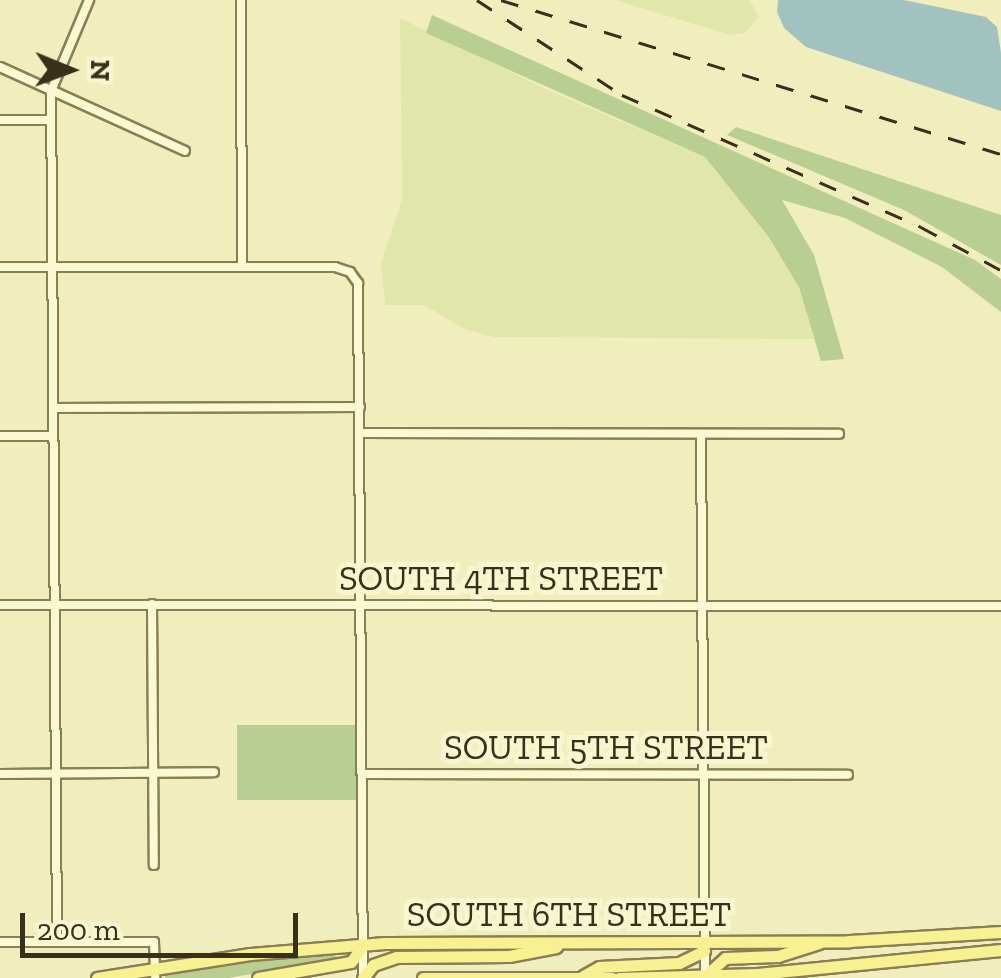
<!DOCTYPE html>
<style>
body{margin:0}
#map{position:relative;width:1001px;height:978px;overflow:hidden;background:#f1eebe;font-family:"Zilla Slab",serif}
div>[style]{position:absolute}
[style*='--x']{left:calc(var(--x)*1px);top:calc(var(--y)*1px);width:calc(var(--w)*1px);rotate:calc(var(--a)*1deg)}
.farmland>*{inset:0;background:#e1e7ab}
.green>*{inset:0;background:#b8cf91;transform-origin:0 0}
.water>*{inset:0;background:#a2c2c0}
.roads{filter:drop-shadow(2px 0 #8a7e55) drop-shadow(-2px 0 #8a7e55) drop-shadow(0 2px #8a7e55) drop-shadow(0 -2px #8a7e55)}
.street>*{height:8px;margin:-4px;padding:0 4px;transform-origin:4px;border-radius:4px;background:#fbf9d1}
.primary>*{height:11px;margin:-5.5px;padding:0 5.5px;transform-origin:5.5px;border-radius:5.5px;background:#f7f192}
.rail>*{height:2.5px;margin-top:-1.25px;transform-origin:0;background:repeating-linear-gradient(90deg,#38301b 0 18px,transparent 0 36px)}
span{translate:-50% -50%;white-space:nowrap;text-align:center;line-height:1.15;-webkit-text-stroke:10px #f7f6ce;paint-order:stroke}
.street-label{font-size:35px;color:#38301b}
.north{position:absolute;left:20px;top:20px;width:100px;height:100px;-webkit-text-stroke:8px #f7f6ce;paint-order:stroke;rotate:91deg;font-size:28px;font-weight:700;line-height:40px;text-align:center;color:#38301b}
.north::after{content:'';display:block;margin:auto;width:35px;height:45px;background:#38301b;clip-path:polygon(50% 0,100% 100%,50% 72%,0 100%)}
.scale{position:absolute;left:20px;top:913px;width:278px;height:45px;box-sizing:border-box;border:5px solid #38301b;border-top:0;padding-left:12px;font-size:30px;line-height:35px;white-space:nowrap;color:#38301b;-webkit-text-stroke:8px #f7f6ce;paint-order:stroke}
</style>
<div id="map">
<div class="farmland">
<div style="clip-path:polygon(615px 0,749px 0,759px 16px,745px 33px,730px 35px)"></div>
<div style="clip-path:polygon(400px 18px,550px 91px,705px 157px,768px 236px,799px 287px,814px 339px,493px 337px,464px 329px,424px 305px,385px 305px,381px 263px,402px 200px)"></div>
</div>
<div class="green">
<div style="clip-path:polygon(432px 15px,975px 260px,1001px 279px,1001px 312px,942px 267px,845px 218px,782px 200px,814px 255px,844px 359px,821px 361px,799px 287px,768px 236px,705px 157px,426px 33px)"></div>
<div style="clip-path:polygon(736px 127px,1001px 215px,1001px 265px,904px 210px,727px 135px)"></div>
<div style="left:237px;top:725px;width:121px;height:75px"></div>
<div style="clip-path:polygon(320px 954px,346px 958px,228px 978px,165px 978px,165px 974px,212px 966px)"></div>
</div>
<div class="water">
<div style="clip-path:polygon(778px 0,904px 0,986px 17px,997px 27px,1001px 53px,1001px 111px,806px 47px,784px 28px,777px 12px)"></div>
</div>
<div class="roads">
<div class="street">
<div style="--x:241;--y:0;--w:267;--a:89.8"></div>
<div style="--x:0;--y:67;--w:203;--a:24.4"></div>
<div style="--x:0;--y:120;--w:51;--a:0"></div>
<div style="--x:0;--y:267;--w:335;--a:0"></div>
<div style="--x:335;--y:267;--w:16;--a:18"></div>
<div style="--x:350;--y:272;--w:14;--a:54"></div>
<div style="--x:358;--y:283;--w:695;--a:89.59"></div>
<div style="--x:53;--y:408;--w:307;--a:-0.2"></div>
<div style="--x:360;--y:433;--w:479;--a:0.1"></div>
<div style="--x:701;--y:434;--w:544;--a:89.58"></div>
<div style="--x:0;--y:436;--w:53;--a:0"></div>
<div style="--x:152;--y:604;--w:261;--a:89.6"></div>
<div style="--x:0;--y:605;--w:1001;--a:0.06"></div>
<div style="--x:0;--y:774;--w:214;--a:-0.5"></div>
<div style="--x:363;--y:774;--w:485;--a:0.1"></div>
<div style="--x:0;--y:942;--w:154;--a:0"></div>
<div style="--x:154;--y:942;--w:36;--a:88"></div>
<div style="--x:57;--y:942;--w:851;--a:-90.4"></div>
<div style="--x:51;--y:91;--w:99;--a:-67.3"></div>
</div>
<div class="primary">
<div style="--x:583;--y:976;--w:18;--a:-29"></div>
<div style="--x:599;--y:967;--w:80;--a:-2.9"></div>
<div style="--x:679;--y:963;--w:28;--a:-26"></div>
<div style="--x:704;--y:977;--w:28;--a:-42"></div>
<div style="--x:725;--y:958;--w:53;--a:-2.2"></div>
<div style="--x:778;--y:956;--w:43;--a:-17.6"></div>
<div style="--x:97;--y:978;--w:155;--a:-8.9"></div>
<div style="--x:250;--y:954;--w:135;--a:-4.7"></div>
<div style="--x:385;--y:943;--w:464;--a:-0.2"></div>
<div style="--x:849;--y:941;--w:152;--a:-3.4"></div>
<div style="--x:258;--y:978;--w:94;--a:-9.8"></div>
<div style="--x:351;--y:962;--w:22;--a:-54"></div>
<div style="--x:363;--y:978;--w:16;--a:-52"></div>
<div style="--x:373;--y:965;--w:24;--a:-19"></div>
<div style="--x:396;--y:957;--w:113;--a:-0.5"></div>
<div style="--x:509;--y:956;--w:48;--a:-10.8"></div>
<div style="--x:423;--y:978;--w:189;--a:0"></div>
<div style="--x:619;--y:978;--w:138;--a:-1.7"></div>
<div style="--x:757;--y:974;--w:245;--a:-5.6"></div>
</div>
</div>
<div class="rail">
<div style="--x:477;--y:0;--w:173;--a:33.2"></div>
<div style="--x:622;--y:95;--w:327;--a:23.8"></div>
<div style="--x:921;--y:227;--w:91;--a:28.3"></div>
<div style="--x:501;--y:0;--w:523;--a:17.12"></div>
</div>
<div class="street-label">
<span style="left:501px;top:578px">SOUTH 4TH STREET</span>
<span style="left:606px;top:747px">SOUTH 5TH STREET</span>
<span style="left:569px;top:914px">SOUTH 6TH STREET</span>
</div>
<div class="north">N</div>
<div class="scale">200 m</div>
</div>
